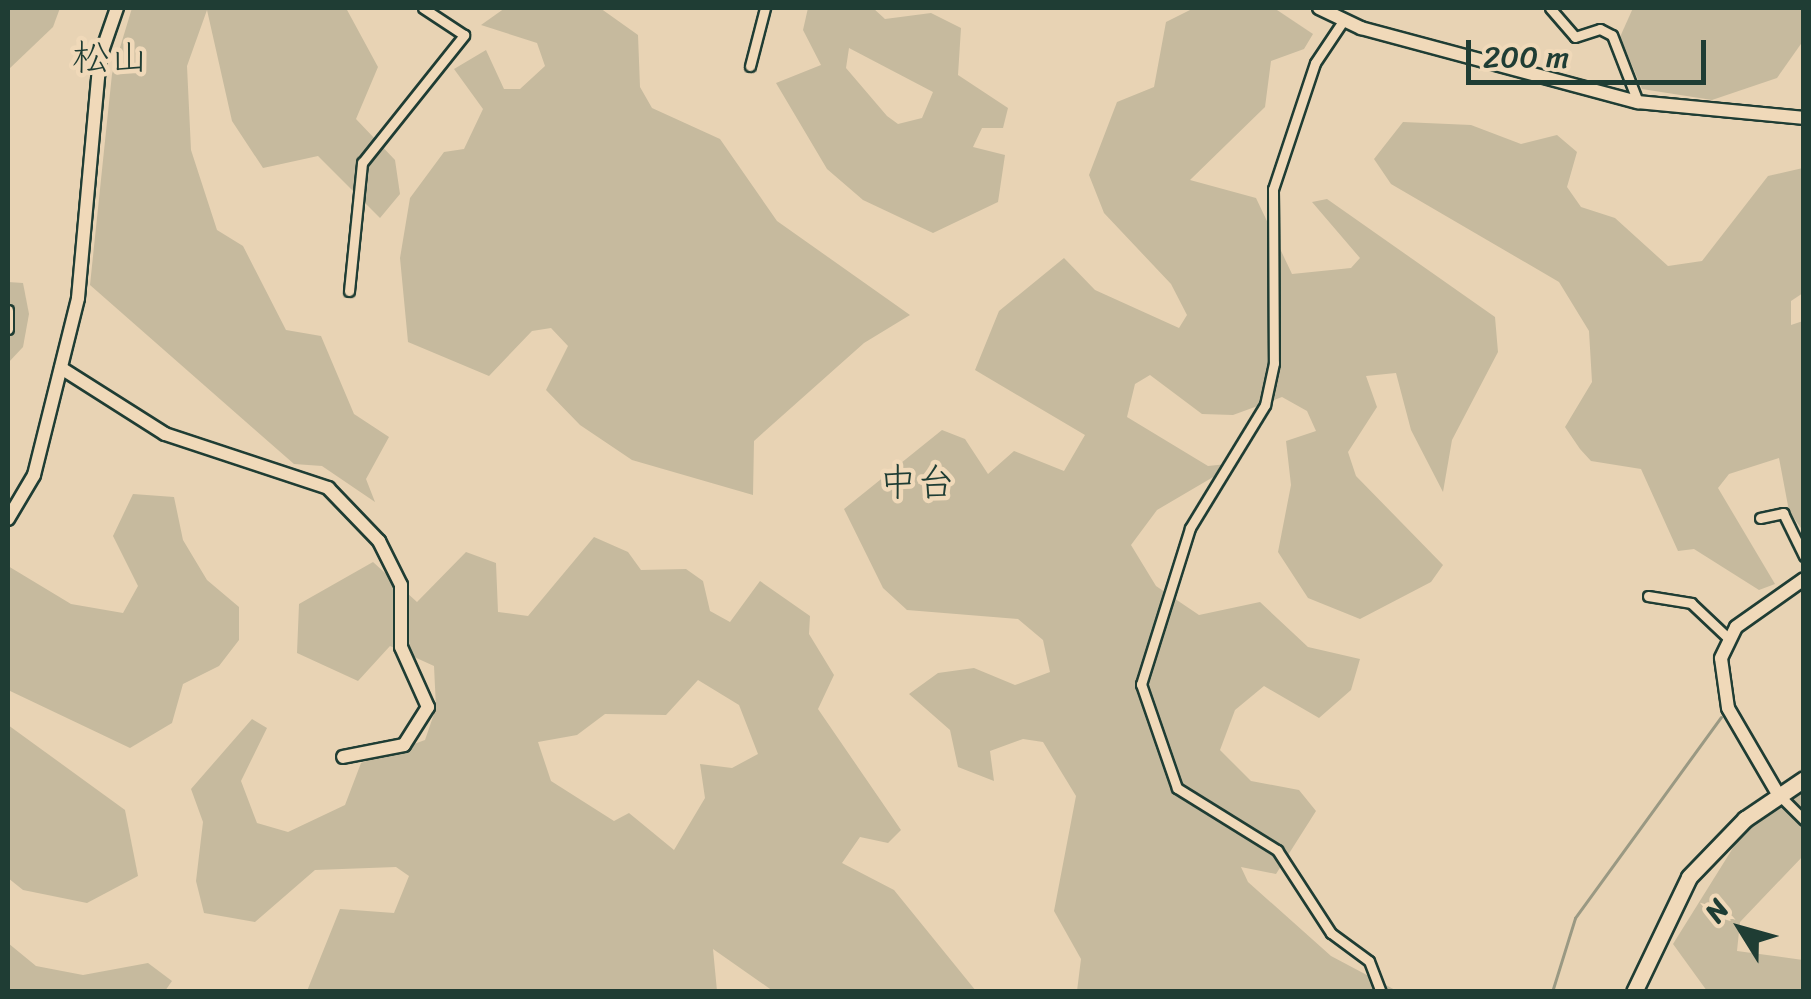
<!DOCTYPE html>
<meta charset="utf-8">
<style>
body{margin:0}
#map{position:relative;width:1811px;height:999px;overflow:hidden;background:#e8d3b4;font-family:Sriracha,"Klee One",sans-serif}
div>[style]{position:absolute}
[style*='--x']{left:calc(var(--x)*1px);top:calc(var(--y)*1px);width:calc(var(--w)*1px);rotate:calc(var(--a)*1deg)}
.green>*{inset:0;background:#c6ba9e}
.stream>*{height:2.5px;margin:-1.25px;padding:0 1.25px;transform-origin:1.25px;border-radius:1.25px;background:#9a9983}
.roads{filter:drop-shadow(2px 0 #1f3d34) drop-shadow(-2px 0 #1f3d34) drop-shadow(0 2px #1f3d34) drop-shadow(0 -2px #1f3d34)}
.street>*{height:9px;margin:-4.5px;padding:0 4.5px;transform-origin:4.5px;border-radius:4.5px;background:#f0d9b9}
.secondary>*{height:12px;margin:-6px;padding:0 6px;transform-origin:6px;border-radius:6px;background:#f0d9b9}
.highway>*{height:15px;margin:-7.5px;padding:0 7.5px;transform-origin:7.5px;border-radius:7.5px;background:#f0d9b9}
span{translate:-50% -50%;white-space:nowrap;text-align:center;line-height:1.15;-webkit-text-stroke:9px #f0d9b9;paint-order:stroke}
.quarter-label{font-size:38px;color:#1f3d34}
.frame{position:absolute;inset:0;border:10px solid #1f3d34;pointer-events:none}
.north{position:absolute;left:1691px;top:879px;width:100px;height:100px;-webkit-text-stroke:8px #f0d9b9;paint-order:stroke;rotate:307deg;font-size:28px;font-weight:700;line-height:40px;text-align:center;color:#1f3d34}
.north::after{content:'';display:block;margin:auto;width:35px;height:45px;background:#1f3d34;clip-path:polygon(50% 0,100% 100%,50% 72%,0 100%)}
.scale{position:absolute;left:1466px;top:40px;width:240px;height:45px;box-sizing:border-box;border:5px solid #1f3d34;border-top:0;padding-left:12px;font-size:30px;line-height:35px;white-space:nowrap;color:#1f3d34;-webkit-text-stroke:8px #f0d9b9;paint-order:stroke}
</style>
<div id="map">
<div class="green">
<div style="clip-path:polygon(8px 8px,60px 8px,53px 27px,8px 70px)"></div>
<div style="clip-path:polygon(132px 8px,346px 8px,378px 67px,356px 119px,395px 160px,400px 194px,380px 218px,318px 156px,263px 168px,232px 121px,207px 10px,187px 66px,191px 150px,217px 230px,243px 246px,286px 330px,321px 336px,354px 414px,389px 437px,366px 479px,375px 502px,322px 466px,294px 464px,90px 285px,112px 74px)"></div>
<div style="clip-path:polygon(505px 8px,600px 8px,638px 35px,640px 87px,652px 108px,720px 139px,777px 221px,910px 315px,864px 343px,754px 441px,753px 495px,632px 460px,580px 425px,546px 390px,568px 346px,551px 328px,532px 331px,489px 376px,408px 342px,400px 258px,410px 198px,444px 152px,464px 149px,483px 109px,454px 69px,486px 50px,504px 89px,520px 89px,545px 66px,537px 43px,481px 25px)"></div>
<div style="clip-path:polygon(evenodd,808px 8px,873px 8px,885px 19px,931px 13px,961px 28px,958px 75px,1008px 108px,1003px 128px,982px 128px,973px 147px,1005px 155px,998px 202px,933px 233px,863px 200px,827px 169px,776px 83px,821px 65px,803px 30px,808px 8px,849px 48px,933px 92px,922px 118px,898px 124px,887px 116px,846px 68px,849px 48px)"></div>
<div style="clip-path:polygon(1274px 8px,1313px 34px,1304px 49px,1271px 61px,1265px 107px,1190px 180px,1256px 198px,1292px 274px,1351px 268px,1360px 258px,1312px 202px,1327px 199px,1495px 317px,1498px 352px,1452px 440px,1443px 492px,1411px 430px,1396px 373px,1366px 376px,1377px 407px,1348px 452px,1356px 476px,1443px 565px,1431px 582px,1360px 619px,1308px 598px,1278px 552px,1291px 485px,1286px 441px,1316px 431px,1307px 411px,1282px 397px,1233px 415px,1202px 414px,1150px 375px,1135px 384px,1127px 417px,1208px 466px,1237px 463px,1157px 510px,1131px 545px,1156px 586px,1199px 615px,1260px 602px,1308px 647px,1360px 659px,1351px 690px,1319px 718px,1264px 686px,1235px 710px,1220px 750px,1251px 781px,1299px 790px,1316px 811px,1276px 874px,1241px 867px,1248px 882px,1331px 956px,1397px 991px,1077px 991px,1081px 959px,1054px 911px,1076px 796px,1043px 742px,1023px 739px,990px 751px,994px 781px,958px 767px,950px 730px,909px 694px,938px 673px,974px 668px,1015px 685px,1050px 672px,1043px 640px,1018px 619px,907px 610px,883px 588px,844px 509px,942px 430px,965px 439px,988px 474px,1014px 451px,1064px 471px,1085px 435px,975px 370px,999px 311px,1064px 258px,1095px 290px,1179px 328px,1187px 315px,1171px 284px,1104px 213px,1089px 175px,1117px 102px,1154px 87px,1166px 22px,1192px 9px)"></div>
<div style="clip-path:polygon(1633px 8px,1803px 8px,1803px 41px,1777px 78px,1712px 100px,1642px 89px,1620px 37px)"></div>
<div style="clip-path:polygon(1403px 122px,1471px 125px,1521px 144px,1557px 135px,1577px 152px,1567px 187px,1581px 207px,1615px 218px,1668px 266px,1702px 261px,1768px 176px,1803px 168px,1803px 293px,1791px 301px,1791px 325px,1803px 321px,1803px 531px,1789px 511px,1779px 458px,1729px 474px,1718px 488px,1775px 584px,1759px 590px,1694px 549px,1678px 551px,1641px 469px,1591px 461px,1580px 449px,1565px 427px,1592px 382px,1589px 331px,1559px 282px,1391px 184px,1374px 159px)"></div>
<div style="clip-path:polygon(8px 282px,23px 283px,29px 314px,23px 347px,8px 363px)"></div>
<div style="clip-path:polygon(133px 494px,174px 497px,183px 540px,207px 580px,239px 607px,239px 640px,219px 666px,183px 684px,172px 723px,130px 748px,8px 690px,8px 566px,71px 604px,123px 613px,138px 586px,113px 536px)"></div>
<div style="clip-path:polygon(evenodd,594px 537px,628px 552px,641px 570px,686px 569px,703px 581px,710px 611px,730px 622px,760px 581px,810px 616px,809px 634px,834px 675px,818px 709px,901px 830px,888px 843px,860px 837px,842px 863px,894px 890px,976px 991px,773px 991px,713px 949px,717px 991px,307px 991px,340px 909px,394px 913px,409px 876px,396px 867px,315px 870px,255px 922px,204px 913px,196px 881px,203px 822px,191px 789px,252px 719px,267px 728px,241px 781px,257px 823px,288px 832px,345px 805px,361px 763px,425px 740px,436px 708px,434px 666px,390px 646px,358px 681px,297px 653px,299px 604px,373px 562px,417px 602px,466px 552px,496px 563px,498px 612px,528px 616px,594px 537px,698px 680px,739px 705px,758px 754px,732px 768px,700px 764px,705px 798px,674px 850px,629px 813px,614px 821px,551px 781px,538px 742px,577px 735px,605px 714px,666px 715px,698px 680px)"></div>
<div style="clip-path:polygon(8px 725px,125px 810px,138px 876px,87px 903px,23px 890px,8px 878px)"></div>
<div style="clip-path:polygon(1803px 789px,1803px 856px,1740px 922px,1737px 951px,1803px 960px,1803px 991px,1707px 991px,1673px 944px,1746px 827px)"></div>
<div style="clip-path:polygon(8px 943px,36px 966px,83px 975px,148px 963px,172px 981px,165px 991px,8px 991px)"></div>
</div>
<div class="stream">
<div style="--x:1552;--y:992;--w:77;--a:-72.7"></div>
<div style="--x:1575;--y:918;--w:248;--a:-54"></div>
</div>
<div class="roads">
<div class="street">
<div style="--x:1550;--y:8;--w:38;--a:49"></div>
<div style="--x:1575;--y:37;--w:26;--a:-18"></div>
<div style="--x:1600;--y:29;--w:13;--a:27"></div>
<div style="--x:1612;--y:35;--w:72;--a:68.8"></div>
<div style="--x:1343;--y:21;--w:50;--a:123.7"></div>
<div style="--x:1315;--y:63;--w:133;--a:108.4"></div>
<div style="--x:1273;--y:189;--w:174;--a:89.7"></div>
<div style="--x:1274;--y:363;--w:43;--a:102.1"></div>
<div style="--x:1265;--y:405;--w:144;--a:121.4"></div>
<div style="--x:1190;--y:528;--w:164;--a:107.4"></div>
<div style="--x:1141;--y:684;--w:110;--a:70.9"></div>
<div style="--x:1177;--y:788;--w:118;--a:31.8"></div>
<div style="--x:1277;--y:850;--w:99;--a:57"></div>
<div style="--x:1331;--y:933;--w:47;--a:36.4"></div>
<div style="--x:1369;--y:961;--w:33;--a:69"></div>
<div style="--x:750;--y:66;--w:60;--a:-75.5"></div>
<div style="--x:349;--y:291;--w:129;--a:-84.2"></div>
<div style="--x:362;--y:163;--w:164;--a:-51.4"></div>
<div style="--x:464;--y:35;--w:49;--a:-146.6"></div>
<div style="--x:8;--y:310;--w:19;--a:90"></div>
<div style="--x:1760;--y:518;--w:24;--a:-12"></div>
<div style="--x:1783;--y:513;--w:48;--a:64"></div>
<div style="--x:1648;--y:596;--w:44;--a:9.2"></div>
<div style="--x:1691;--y:603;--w:51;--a:43.4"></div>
<div style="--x:1778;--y:794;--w:37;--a:45"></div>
</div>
<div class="secondary">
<div style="--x:1319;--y:8;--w:47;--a:25.5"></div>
<div style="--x:1361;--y:28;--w:287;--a:15"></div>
<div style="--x:1638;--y:102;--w:167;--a:5.5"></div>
<div style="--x:61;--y:368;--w:123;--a:32.4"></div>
<div style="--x:165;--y:434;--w:172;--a:18.3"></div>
<div style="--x:328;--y:488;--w:74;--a:46.1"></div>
<div style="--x:379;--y:541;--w:49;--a:63.4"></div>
<div style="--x:401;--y:585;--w:62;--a:90"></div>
<div style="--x:401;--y:647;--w:66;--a:65.8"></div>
<div style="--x:428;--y:707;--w:45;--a:122.3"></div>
<div style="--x:404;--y:745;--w:62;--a:168.9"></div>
<div style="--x:8;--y:519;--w:51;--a:-59.4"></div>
<div style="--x:34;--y:475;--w:182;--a:-76"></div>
<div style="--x:78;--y:298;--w:242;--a:-84.8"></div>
<div style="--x:100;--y:57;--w:52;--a:-70.9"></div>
<div style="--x:1778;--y:794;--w:99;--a:-120.2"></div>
<div style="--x:1728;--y:708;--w:50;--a:-98"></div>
<div style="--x:1721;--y:658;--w:34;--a:-64"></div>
<div style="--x:1736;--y:627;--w:83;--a:-35.2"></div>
</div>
<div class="highway">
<div style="--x:1634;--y:992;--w:127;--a:-64.4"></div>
<div style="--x:1689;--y:877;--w:81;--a:-46"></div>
<div style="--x:1745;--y:819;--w:71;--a:-34.1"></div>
</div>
</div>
<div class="quarter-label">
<span style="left:110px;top:58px">松山</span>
<span style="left:917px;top:483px">中台</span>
</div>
<div class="frame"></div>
<div class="north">N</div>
<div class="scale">200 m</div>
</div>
